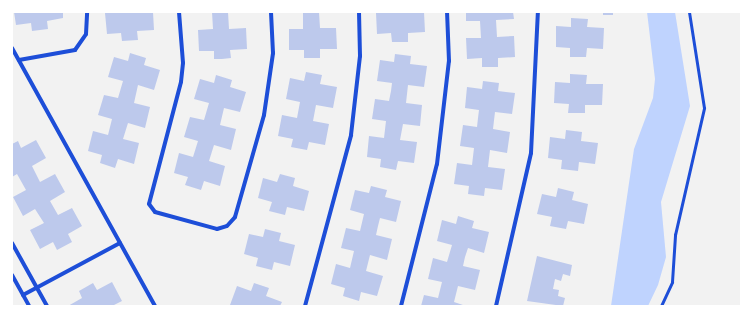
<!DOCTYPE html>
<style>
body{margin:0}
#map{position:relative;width:753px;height:318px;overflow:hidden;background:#f2f2f2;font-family:Helvetica,sans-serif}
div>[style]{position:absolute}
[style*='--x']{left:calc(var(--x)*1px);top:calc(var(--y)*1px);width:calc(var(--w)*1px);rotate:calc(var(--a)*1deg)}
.water>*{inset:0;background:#bfd3fe}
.building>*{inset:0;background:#bdc9ec;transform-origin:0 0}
.path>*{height:2.5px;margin:-1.25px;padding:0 1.25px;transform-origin:1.25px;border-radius:1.25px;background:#1d4ed8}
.minor>*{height:4px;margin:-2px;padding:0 2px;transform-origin:2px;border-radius:2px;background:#1d4ed8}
span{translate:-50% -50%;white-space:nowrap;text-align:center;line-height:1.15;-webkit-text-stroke:3px #fff;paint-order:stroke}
.frame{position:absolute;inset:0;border:13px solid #fff;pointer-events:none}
</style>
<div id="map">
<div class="water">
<div style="clip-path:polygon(647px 12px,675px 12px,690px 106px,661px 202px,666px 257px,658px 285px,648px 306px,611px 306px,634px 149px,653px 98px,655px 79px)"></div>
</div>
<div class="building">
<div style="clip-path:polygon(14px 12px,63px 12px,63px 18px,47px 21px,48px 29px,32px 31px,31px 23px,16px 25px)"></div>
<div style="clip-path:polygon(153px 12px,154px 30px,137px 31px,138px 40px,122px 41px,121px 33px,107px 34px,105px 13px)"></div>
<div style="clip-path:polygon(212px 12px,228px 12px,229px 29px,246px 28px,247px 49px,230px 50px,231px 58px,222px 59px,214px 59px,214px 51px,199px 51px,198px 30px,213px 29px)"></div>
<div style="clip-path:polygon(303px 12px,319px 12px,320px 28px,336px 28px,337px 49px,320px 49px,320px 58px,304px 58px,304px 50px,289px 50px,289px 29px,303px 29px)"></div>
<div style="clip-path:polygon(424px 12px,425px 32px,408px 33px,408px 42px,392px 42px,391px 33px,377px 34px,376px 13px)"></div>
<div style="clip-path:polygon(466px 12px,513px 12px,514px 19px,496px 20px,497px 37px,514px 36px,515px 57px,498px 58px,498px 67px,482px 67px,482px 58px,467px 59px,466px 38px,481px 38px,480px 21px,466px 21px)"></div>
<div style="left:603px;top:12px;width:10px;height:3px"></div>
<div style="clip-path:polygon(571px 18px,588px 19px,587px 27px,604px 28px,603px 49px,587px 48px,586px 57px,570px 57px,570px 48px,556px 47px,556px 26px,571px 27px)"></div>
<div style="clip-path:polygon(130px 53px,146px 58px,144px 65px,160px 70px,154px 90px,138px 85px,134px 103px,150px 107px,145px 128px,128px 123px,123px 139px,139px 143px,134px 164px,118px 159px,115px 168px,100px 163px,102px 155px,88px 151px,93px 131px,108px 135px,112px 119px,98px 115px,104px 95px,118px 98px,123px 81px,108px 77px,114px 57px,128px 61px)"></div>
<div style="clip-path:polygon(395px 54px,411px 56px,410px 64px,427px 66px,424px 87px,408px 85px,406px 103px,422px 105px,420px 126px,403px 124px,400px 140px,417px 142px,414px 163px,398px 161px,396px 170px,380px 167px,381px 159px,367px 157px,369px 136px,384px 138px,386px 121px,372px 119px,375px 99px,389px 101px,391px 91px,392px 83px,377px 81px,380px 60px,394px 62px)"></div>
<div style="clip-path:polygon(306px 72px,322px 75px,320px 84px,337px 87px,333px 108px,316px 105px,313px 121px,329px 124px,325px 145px,309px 142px,307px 150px,291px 147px,293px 139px,278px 136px,282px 115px,297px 118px,300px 102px,286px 99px,290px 78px,304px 81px)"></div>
<div style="clip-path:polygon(570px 74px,587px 75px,586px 84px,603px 84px,602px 105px,585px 105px,585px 113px,568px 113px,569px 104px,554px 103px,555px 82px,570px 83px)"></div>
<div style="clip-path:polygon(216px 75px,232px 80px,230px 87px,246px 92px,240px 112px,224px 108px,220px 125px,236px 129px,231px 150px,214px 145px,209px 161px,225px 166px,220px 186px,204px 181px,201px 190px,185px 185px,188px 177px,174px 173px,179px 153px,193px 157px,198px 141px,184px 137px,190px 117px,204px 120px,209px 103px,194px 99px,200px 79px,214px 83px)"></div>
<div style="clip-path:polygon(483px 81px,499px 83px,498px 91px,515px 93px,512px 114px,495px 112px,493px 129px,510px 132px,507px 153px,490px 150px,488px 167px,505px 169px,502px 190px,485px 188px,484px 196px,468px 194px,469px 186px,454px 184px,457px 163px,472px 165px,474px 148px,460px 146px,463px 125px,477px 127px,478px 118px,479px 110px,465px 108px,467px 87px,482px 89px)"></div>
<div style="clip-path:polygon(566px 130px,582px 132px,581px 141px,598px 143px,595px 164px,579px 162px,578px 171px,561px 169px,562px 160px,548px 158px,550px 137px,565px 139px)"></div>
<div style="clip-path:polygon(36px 140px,46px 158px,32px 166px,40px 182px,55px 174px,65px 192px,50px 201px,58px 215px,72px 208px,82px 226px,68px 234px,72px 242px,57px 250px,53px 242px,40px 249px,30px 230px,44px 223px,35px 209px,23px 216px,13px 197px,26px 190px,17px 174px,12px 177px,12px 144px,18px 141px,21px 148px)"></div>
<div style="clip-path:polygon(280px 174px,295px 178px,293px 186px,309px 191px,304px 211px,287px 207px,285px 215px,269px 211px,272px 202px,258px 198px,263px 178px,277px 182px)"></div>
<div style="clip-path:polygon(371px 186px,387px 190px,385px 197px,401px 201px,396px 222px,380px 218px,378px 226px,376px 235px,392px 239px,387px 260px,370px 255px,366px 271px,383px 276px,377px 296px,361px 292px,359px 301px,343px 296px,345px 288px,331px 284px,336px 264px,350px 268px,354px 251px,341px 248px,346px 228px,360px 231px,364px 214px,350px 210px,355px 190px,369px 193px)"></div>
<div style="clip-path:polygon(558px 188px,574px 192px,572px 200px,588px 204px,584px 224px,568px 221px,566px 229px,550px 226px,552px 217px,537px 214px,542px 194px,556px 197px)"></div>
<div style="clip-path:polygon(458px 216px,474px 221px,472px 228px,489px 232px,484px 253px,468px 248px,465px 257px,463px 266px,480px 270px,475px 290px,458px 286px,454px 302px,466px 306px,421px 306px,424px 295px,438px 298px,442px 282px,428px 279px,433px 258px,447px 262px,452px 245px,437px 241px,442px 220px,456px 224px)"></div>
<div style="clip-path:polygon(265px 229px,281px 233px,279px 241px,295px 245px,290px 266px,274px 262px,272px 270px,256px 266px,258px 258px,244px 254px,249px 234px,263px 237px)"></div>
<div style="clip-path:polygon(537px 256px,572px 265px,570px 276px,563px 274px,561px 281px,555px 279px,553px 289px,559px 290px,558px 296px,565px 298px,563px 306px,527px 301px)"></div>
<div style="clip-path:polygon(112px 282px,122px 301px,112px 306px,68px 306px,82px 298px,79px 291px,93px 283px,97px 290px)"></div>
<div style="clip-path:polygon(254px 283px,269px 288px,266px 296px,282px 302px,280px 306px,230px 305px,237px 286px,251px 291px)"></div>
</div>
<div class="path">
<div style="--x:661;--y:306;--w:26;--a:-65"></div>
<div style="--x:672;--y:282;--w:47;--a:-86.3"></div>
<div style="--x:675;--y:235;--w:130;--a:-77.1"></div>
<div style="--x:704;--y:108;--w:97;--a:-98.9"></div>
</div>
<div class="minor">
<div style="--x:179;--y:12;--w:51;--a:85.5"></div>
<div style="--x:183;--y:63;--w:19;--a:96"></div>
<div style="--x:181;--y:82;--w:126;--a:104.7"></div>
<div style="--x:149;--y:204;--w:10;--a:53"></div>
<div style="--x:155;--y:212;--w:64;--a:15.3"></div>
<div style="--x:217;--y:229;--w:10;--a:-17"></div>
<div style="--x:227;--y:226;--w:12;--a:-48"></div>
<div style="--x:235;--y:217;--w:106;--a:-74.1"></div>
<div style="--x:264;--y:115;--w:63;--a:-81.7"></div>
<div style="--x:273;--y:53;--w:41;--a:-92.8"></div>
<div style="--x:12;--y:48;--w:295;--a:61"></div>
<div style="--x:19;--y:60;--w:57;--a:-10.1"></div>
<div style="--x:75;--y:50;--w:19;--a:-55"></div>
<div style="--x:86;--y:34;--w:22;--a:-87"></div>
<div style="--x:12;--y:243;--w:72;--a:60.9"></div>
<div style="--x:12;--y:275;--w:35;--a:61"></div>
<div style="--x:23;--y:295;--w:110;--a:-28.2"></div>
<div style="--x:305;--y:306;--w:177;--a:-74.9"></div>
<div style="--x:351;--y:135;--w:80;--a:-83.5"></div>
<div style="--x:360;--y:56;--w:44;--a:-91.3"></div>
<div style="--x:401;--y:306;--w:146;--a:-75.8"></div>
<div style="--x:437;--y:164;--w:104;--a:-83.4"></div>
<div style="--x:449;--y:61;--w:49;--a:-92.3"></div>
<div style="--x:496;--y:306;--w:157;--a:-77.1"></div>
<div style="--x:531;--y:153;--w:141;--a:-87.2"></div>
</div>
<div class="frame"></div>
</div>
